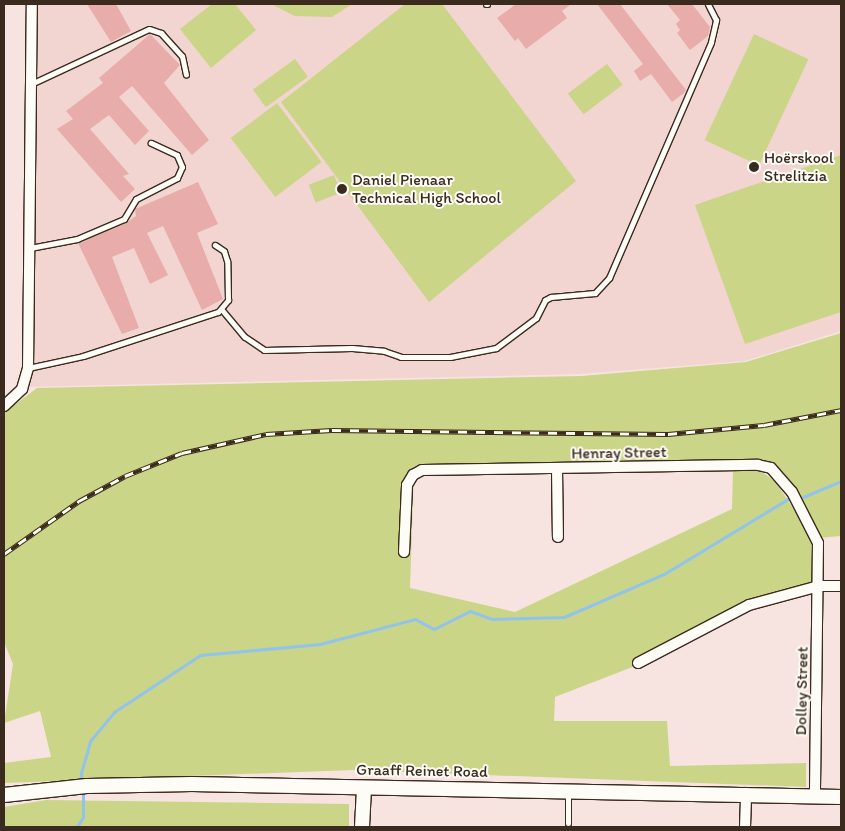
<!DOCTYPE html>
<meta charset="utf-8">
<style>
body{margin:0}
#map{position:relative;width:845px;height:831px;overflow:hidden;background:#f7e4e0;font-family:Itim,sans-serif}
div>[style]{position:absolute}
[style*='--x']{left:calc(var(--x)*1px);top:calc(var(--y)*1px);width:calc(var(--w)*1px);rotate:calc(var(--a)*1deg)}
.built>*{inset:0;background:#f2d4d0}
.green>*{inset:0;background:#cad588;transform-origin:0 0}
.stream>*{height:3px;margin:-1.5px;padding:0 1.5px;transform-origin:1.5px;border-radius:1.5px;background:#91c3ed}
.building>*{inset:0;background:#e8adab}
.roads{filter:drop-shadow(1px 0 #3b2a1e) drop-shadow(-1px 0 #3b2a1e) drop-shadow(0 1px #3b2a1e) drop-shadow(0 -1px #3b2a1e)}
.lane>*{height:5px;margin:-2.5px;padding:0 2.5px;transform-origin:2.5px;border-radius:2.5px;background:#fdfcf7}
.street>*{height:10px;margin:-5px;padding:0 5px;transform-origin:5px;border-radius:5px;background:#fdfcf7}
.secondary>*{height:14px;margin:-7px;padding:0 7px;transform-origin:7px;border-radius:7px;background:#fdfcf7}
.rail>*{height:5px;margin-top:-2.5px;transform-origin:0;background:repeating-linear-gradient(90deg,#fdfcf7 0 9px,#3b2a1e 0 18px);box-sizing:border-box;border-block:1px solid #3b2a1e}
.dots>*{width:14px;height:14px;translate:-50% -50%;box-sizing:border-box;border:2px solid #fdfcf7;border-radius:50%}
span{translate:-50% -50%;white-space:nowrap;text-align:center;line-height:1.15;-webkit-text-stroke:4px #fdfcf7;paint-order:stroke}
.poi-label{font-size:16px;color:#3b2a1e}
.left{translate:0 -50%;text-align:left}
.street-label{font-size:16px;color:#3b2a1e}
.frame{position:absolute;inset:0;border:5px solid #3b2a1e;pointer-events:none}
</style>
<div id="map">
<div class="built">
<div style="clip-path:polygon(27px 4px,841px 4px,841px 331px,745px 361px,580px 374px,24px 387px)"></div>
</div>
<div class="green">
<div style="clip-path:polygon(212px 4px,235px 4px,256px 30px,211px 68px,180px 29px)"></div>
<div style="clip-path:polygon(271px 4px,352px 4px,332px 17px,295px 16px)"></div>
<div style="clip-path:polygon(405px 4px,442px 4px,576px 181px,429px 302px,281px 102px)"></div>
<div style="left:754px;top:34px;width:60px;height:117px;rotate:25deg"></div>
<div style="left:295px;top:59px;width:22px;height:52px;rotate:54deg"></div>
<div style="left:607px;top:64px;width:26px;height:49px;rotate:53deg"></div>
<div style="left:277px;top:103px;width:74px;height:58px;rotate:53deg"></div>
<div style="clip-path:polygon(841px 155px,841px 312px,745px 344px,695px 205px)"></div>
<div style="left:334px;top:175px;width:19px;height:27px;rotate:69deg"></div>
<div style="clip-path:polygon(841px 333px,841px 536px,818px 538px,778px 477px,758px 464px,414px 471px,410px 588px,515px 612px,732px 509px,733px 470px,757px 469px,774px 480px,815px 540px,814px 584px,772px 598px,635px 666px,555px 697px,554px 721px,667px 721px,670px 766px,806px 763px,806px 787px,353px 770px,4px 783px,4px 763px,51px 757px,40px 711px,4px 723px,13px 664px,4px 642px,4px 413px,37px 388px,581px 376px,746px 362px)"></div>
<div style="clip-path:polygon(46px 800px,349px 804px,349px 827px,4px 827px,4px 807px)"></div>
</div>
<div class="stream">
<div style="--x:803;--y:497;--w:41;--a:-22.8"></div>
<div style="--x:82;--y:783;--w:10;--a:-96"></div>
<div style="--x:81;--y:773;--w:33;--a:-74"></div>
<div style="--x:90;--y:741;--w:38;--a:-50"></div>
<div style="--x:114;--y:712;--w:103;--a:-33.5"></div>
<div style="--x:200;--y:655;--w:121;--a:-5.2"></div>
<div style="--x:320;--y:644;--w:98;--a:-14.7"></div>
<div style="--x:415;--y:619;--w:21;--a:28"></div>
<div style="--x:434;--y:629;--w:40;--a:-26.6"></div>
<div style="--x:470;--y:611;--w:23;--a:20"></div>
<div style="--x:492;--y:619;--w:72;--a:-1.6"></div>
<div style="--x:564;--y:617;--w:109;--a:-23.3"></div>
<div style="--x:664;--y:574;--w:145;--a:-31.2"></div>
<div style="--x:77;--y:827;--w:12;--a:-59"></div>
<div style="--x:83;--y:817;--w:27;--a:-90"></div>
</div>
<div class="building">
<div style="clip-path:polygon(87px 4px,116px 4px,131px 31px,111px 42px)"></div>
<div style="clip-path:polygon(516px 4px,571px 4px,562px 11px,567px 18px,526px 49px,518px 38px,515px 41px,497px 18px)"></div>
<div style="clip-path:polygon(597px 4px,620px 4px,686px 90px,684px 93px,672px 102px,651px 74px,640px 81px,634px 71px,643px 64px)"></div>
<div style="clip-path:polygon(667px 4px,692px 4px,710px 27px,708px 36px,690px 50px,677px 33px,680px 30px,676px 24px,680px 20px)"></div>
<div style="clip-path:polygon(150px 34px,180px 65px,164px 83px,209px 140px,192px 155px,132px 86px,119px 97px,149px 131px,135px 145px,109px 115px,90px 129px,129px 174px,123px 176px,135px 189px,121px 202px,57px 129px,73px 119px,66px 111px,103px 83px,99px 78px)"></div>
<div style="clip-path:polygon(198px 182px,218px 224px,197px 233px,223px 299px,202px 310px,163px 226px,147px 233px,168px 275px,150px 284px,134px 248px,112px 257px,139px 328px,122px 334px,78px 243px,126px 223px,136px 216px,135px 209px)"></div>
</div>
<div class="roads">
<div class="lane">
<div style="--x:486;--y:4;--w:1;--a:0"></div>
<div style="--x:31;--y:84;--w:130;--a:-25"></div>
<div style="--x:149;--y:29;--w:13;--a:18"></div>
<div style="--x:161;--y:33;--w:31;--a:48"></div>
<div style="--x:182;--y:56;--w:19;--a:78"></div>
<div style="--x:30;--y:248;--w:48;--a:-10.8"></div>
<div style="--x:77;--y:239;--w:51;--a:-23.1"></div>
<div style="--x:124;--y:219;--w:23;--a:-59"></div>
<div style="--x:136;--y:199;--w:46;--a:-27.1"></div>
<div style="--x:177;--y:178;--w:12;--a:-66"></div>
<div style="--x:182;--y:167;--w:13;--a:-113"></div>
<div style="--x:177;--y:155;--w:29;--a:-155"></div>
<div style="--x:222;--y:310;--w:35;--a:50"></div>
<div style="--x:245;--y:337;--w:23;--a:34"></div>
<div style="--x:264;--y:350;--w:88;--a:-1.3"></div>
<div style="--x:352;--y:348;--w:32;--a:5"></div>
<div style="--x:384;--y:351;--w:18;--a:19"></div>
<div style="--x:401;--y:357;--w:49;--a:0"></div>
<div style="--x:450;--y:357;--w:47;--a:-11.1"></div>
<div style="--x:496;--y:348;--w:50;--a:-36.9"></div>
<div style="--x:536;--y:318;--w:20;--a:-63"></div>
<div style="--x:545;--y:300;--w:7;--a:-27"></div>
<div style="--x:551;--y:297;--w:44;--a:-5.2"></div>
<div style="--x:595;--y:293;--w:21;--a:-47"></div>
<div style="--x:609;--y:278;--w:257;--a:-66.6"></div>
<div style="--x:711;--y:42;--w:23;--a:-77"></div>
<div style="--x:716;--y:20;--w:18;--a:-117"></div>
<div style="--x:28;--y:368;--w:56;--a:-12.3"></div>
<div style="--x:83;--y:356;--w:142;--a:-18.1"></div>
<div style="--x:218;--y:312;--w:16;--a:-50"></div>
<div style="--x:228;--y:300;--w:39;--a:-91"></div>
<div style="--x:227;--y:261;--w:10;--a:-107"></div>
<div style="--x:224;--y:251;--w:11;--a:-146"></div>
<div style="--x:568;--y:823;--w:30;--a:-90"></div>
</div>
<div class="street">
<div style="--x:4;--y:406;--w:25;--a:-43"></div>
<div style="--x:22;--y:389;--w:22;--a:-74"></div>
<div style="--x:28;--y:368;--w:364;--a:-89.4"></div>
<div style="--x:557;--y:469;--w:68;--a:89.2"></div>
<div style="--x:404;--y:552;--w:67;--a:-87.4"></div>
<div style="--x:407;--y:485;--w:12;--a:-59"></div>
<div style="--x:413;--y:475;--w:10;--a:-29"></div>
<div style="--x:422;--y:470;--w:336;--a:-0.9"></div>
<div style="--x:758;--y:465;--w:13;--a:13"></div>
<div style="--x:771;--y:468;--w:32;--a:49"></div>
<div style="--x:792;--y:492;--w:57;--a:63"></div>
<div style="--x:818;--y:543;--w:253;--a:90.7"></div>
<div style="--x:638;--y:663;--w:125;--a:-27.6"></div>
<div style="--x:749;--y:605;--w:73;--a:-15.2"></div>
<div style="--x:819;--y:586;--w:22;--a:0"></div>
<div style="--x:745;--y:827;--w:34;--a:-88"></div>
</div>
<div class="secondary">
<div style="--x:4;--y:795;--w:83;--a:-6.2"></div>
<div style="--x:87;--y:786;--w:105;--a:-1.1"></div>
<div style="--x:192;--y:784;--w:649;--a:1.15"></div>
<div style="--x:362;--y:827;--w:39;--a:-87"></div>
</div>
</div>
<div class="rail">
<div style="--x:4;--y:554;--w:92;--a:-35.2"></div>
<div style="--x:79;--y:501;--w:52;--a:-28.5"></div>
<div style="--x:125;--y:476;--w:61;--a:-22"></div>
<div style="--x:182;--y:453;--w:86;--a:-12.7"></div>
<div style="--x:266;--y:434;--w:66;--a:-3.5"></div>
<div style="--x:332;--y:430;--w:336;--a:0.7"></div>
<div style="--x:668;--y:434;--w:96;--a:-5.4"></div>
<div style="--x:764;--y:425;--w:78;--a:-11"></div>
</div>
<div class="dots">
<div style="left:754px;top:167px;background:#3b2a1e"></div>
<div style="left:342px;top:189px;background:#3b2a1e"></div>
</div>
<div class="poi-label">
<span class="left" style="left:764px;top:167px">Hoërskool<br>Strelitzia</span>
<span class="left" style="left:352px;top:189px">Daniel Pienaar<br>Technical High School</span>
</div>
<div class="street-label">
<span style="left:619px;top:453px;rotate:-1deg">Henray Street</span>
<span style="left:802px;top:691px;rotate:-89deg">Dolley Street</span>
<span style="left:422px;top:771px;rotate:1deg">Graaff Reinet Road</span>
</div>
<div class="frame"></div>
</div>
